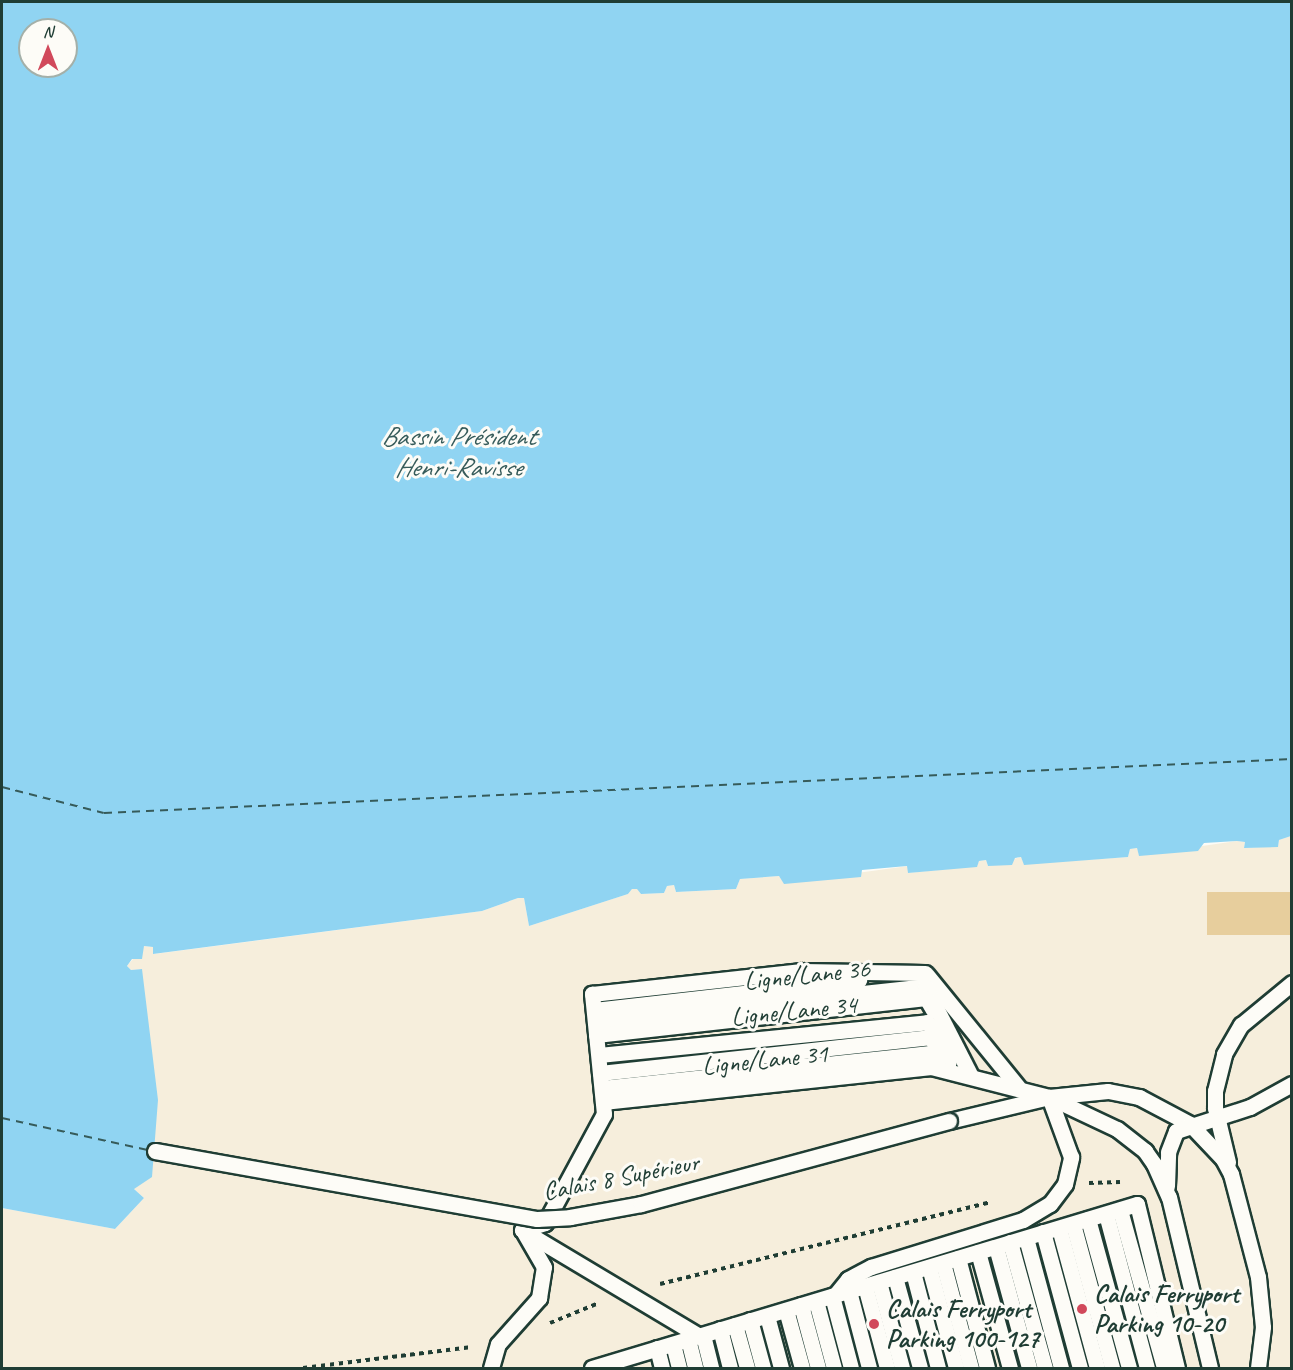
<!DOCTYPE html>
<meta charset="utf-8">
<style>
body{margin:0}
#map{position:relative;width:1293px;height:1370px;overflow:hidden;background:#fdfcf7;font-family:Caveat,sans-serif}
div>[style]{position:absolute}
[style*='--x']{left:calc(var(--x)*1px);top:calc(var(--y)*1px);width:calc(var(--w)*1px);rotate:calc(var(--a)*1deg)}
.built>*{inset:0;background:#f6eedc}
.water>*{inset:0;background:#90d4f2}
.ferry>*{height:1.5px;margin-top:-0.75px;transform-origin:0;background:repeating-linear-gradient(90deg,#365b5a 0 8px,transparent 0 14px)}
.building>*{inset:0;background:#e7ce9d;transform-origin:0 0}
.path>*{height:4px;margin-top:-2px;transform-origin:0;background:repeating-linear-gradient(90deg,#1f3d34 0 4.5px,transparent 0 9px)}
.roads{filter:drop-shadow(2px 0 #1f3d34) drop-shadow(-2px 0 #1f3d34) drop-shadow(0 2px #1f3d34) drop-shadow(0 -2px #1f3d34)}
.lane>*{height:15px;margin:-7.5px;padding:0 7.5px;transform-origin:7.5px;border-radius:7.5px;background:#fdfcf7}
.bridges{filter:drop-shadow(2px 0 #1f3d34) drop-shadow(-2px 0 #1f3d34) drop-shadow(0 2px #1f3d34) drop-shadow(0 -2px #1f3d34)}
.lane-bridge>*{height:15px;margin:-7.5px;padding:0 7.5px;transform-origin:7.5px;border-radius:7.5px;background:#fdfcf7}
.dots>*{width:16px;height:16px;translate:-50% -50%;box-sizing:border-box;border:3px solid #fdfcf7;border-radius:50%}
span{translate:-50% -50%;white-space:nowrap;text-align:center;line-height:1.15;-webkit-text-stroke:6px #fdfcf7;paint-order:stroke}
.street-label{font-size:26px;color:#1f3d34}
.poi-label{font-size:26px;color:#1f3d34;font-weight:700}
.left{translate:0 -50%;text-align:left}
.water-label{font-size:27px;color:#365b5a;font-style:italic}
.frame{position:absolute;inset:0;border:3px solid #1f3d34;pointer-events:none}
.north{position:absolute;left:18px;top:18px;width:60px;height:60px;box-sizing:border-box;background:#fdfcf7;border:2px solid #a4b0a9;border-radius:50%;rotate:0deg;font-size:16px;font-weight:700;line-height:24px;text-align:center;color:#1f3d34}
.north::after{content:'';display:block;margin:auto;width:21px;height:27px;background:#d1495b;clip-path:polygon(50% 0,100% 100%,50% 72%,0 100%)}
</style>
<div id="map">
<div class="built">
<div style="clip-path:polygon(1291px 836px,1291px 1368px,2px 1368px,2px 1208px,115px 1229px,144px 1198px,134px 1189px,142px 969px,131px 970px,127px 966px,144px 946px,153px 947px,154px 954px,482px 911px,518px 898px,524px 898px,529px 926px,628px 894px,632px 889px,637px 888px,641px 894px,664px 893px,667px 886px,674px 885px,676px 892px,736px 889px,740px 879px,779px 876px,784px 883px,908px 866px,908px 873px,977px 866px,979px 861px,986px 860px,988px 866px,1021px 857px,1024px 864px,1128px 857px,1130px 849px,1137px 848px,1139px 855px,1237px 841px,1245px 842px,1244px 848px,1278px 846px,1279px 840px)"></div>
</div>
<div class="water">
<div style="clip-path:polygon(evenodd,2px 2px,1291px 2px,1291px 836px,1279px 840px,1278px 847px,1244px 848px,1245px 842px,1237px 841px,1204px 843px,1198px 851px,1139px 856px,1137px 848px,1130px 849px,1128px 857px,1024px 865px,1021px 857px,1015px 858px,1012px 865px,988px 866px,986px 860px,979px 861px,977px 867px,908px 873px,907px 866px,862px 870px,861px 877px,784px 884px,779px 876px,740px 879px,736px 889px,676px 892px,674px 885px,667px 886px,664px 893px,641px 894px,637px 889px,632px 889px,628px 894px,529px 926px,524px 898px,518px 898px,482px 911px,153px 954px,153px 947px,144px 946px,142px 959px,132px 959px,127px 966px,131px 970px,142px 969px,158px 1100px,152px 1177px,134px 1189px,144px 1198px,115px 1229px,2px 1208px,2px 2px,30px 30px,66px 30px,66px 66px,30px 66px,30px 30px)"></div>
</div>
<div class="ferry">
<div style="--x:2;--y:787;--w:105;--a:14.3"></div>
<div style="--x:104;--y:813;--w:1189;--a:-2.6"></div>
<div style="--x:2;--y:1118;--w:148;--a:12.4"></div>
</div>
<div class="building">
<div style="left:1292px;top:892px;width:43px;height:85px;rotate:90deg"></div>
</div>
<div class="path">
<div style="--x:1089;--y:1183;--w:31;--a:-2"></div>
<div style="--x:660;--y:1284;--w:338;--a:-13.9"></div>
<div style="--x:550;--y:1323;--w:53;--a:-22.2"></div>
<div style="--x:303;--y:1368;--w:170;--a:-7.1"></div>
</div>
<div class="roads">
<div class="lane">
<div style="--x:927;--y:975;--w:144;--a:50.9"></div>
<div style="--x:594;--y:1010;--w:267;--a:-6.5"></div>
<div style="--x:595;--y:1022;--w:332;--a:-6.2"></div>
<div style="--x:925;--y:986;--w:99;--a:62.9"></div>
<div style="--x:596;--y:1035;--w:332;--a:-6.4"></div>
<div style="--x:926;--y:998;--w:14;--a:60"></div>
<div style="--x:599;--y:1055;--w:330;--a:-5.7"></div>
<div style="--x:927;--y:1022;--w:38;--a:50"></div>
<div style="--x:600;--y:1073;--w:331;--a:-6.2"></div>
<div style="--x:929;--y:1037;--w:17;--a:45"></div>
<div style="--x:602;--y:1088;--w:330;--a:-6.1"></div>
<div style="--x:930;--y:1053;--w:21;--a:28"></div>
<div style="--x:603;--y:1102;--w:330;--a:-6.1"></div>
<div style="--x:931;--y:1067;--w:122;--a:14.3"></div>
<div style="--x:1049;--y:1097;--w:75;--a:25.2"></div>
<div style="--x:1117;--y:1129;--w:36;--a:38"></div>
<div style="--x:1145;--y:1151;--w:16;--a:55"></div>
<div style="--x:1154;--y:1164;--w:36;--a:66"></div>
<div style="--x:1169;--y:1197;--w:176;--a:76.5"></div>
<div style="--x:949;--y:1121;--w:103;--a:-13.5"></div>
<div style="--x:1049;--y:1097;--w:59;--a:-5.8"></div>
<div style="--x:1108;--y:1091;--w:32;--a:11"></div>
<div style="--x:1139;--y:1097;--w:58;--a:27.9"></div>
<div style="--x:1190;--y:1124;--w:48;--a:46.7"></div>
<div style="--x:1223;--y:1159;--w:17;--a:62"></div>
<div style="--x:1231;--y:1174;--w:106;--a:75.3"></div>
<div style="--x:1258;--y:1277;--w:50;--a:84.3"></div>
<div style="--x:1263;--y:1327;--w:41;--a:97"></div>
<div style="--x:1228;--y:1162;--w:56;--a:-103.5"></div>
<div style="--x:1215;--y:1108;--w:17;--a:-90"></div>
<div style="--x:1215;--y:1091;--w:38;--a:-76"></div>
<div style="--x:1224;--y:1054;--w:34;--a:-60"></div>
<div style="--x:1241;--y:1025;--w:66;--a:-39.5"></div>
<div style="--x:1167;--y:1186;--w:34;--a:-88"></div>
<div style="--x:1168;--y:1152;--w:22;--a:-69"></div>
<div style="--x:1176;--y:1131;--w:78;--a:-18"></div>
<div style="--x:1250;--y:1107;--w:48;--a:-28.7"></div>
<div style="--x:1120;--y:1210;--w:164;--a:74.4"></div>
<div style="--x:1106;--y:1214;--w:159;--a:75.1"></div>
<div style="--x:1088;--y:1219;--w:155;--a:74.6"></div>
<div style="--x:1073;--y:1224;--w:149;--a:74.8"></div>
<div style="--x:1059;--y:1228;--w:145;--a:74.8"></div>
<div style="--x:522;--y:1230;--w:24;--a:-17"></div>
<div style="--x:545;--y:1223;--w:124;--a:-61.6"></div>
<div style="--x:604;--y:1114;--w:121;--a:-95.7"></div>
<div style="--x:592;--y:994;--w:211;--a:-6.3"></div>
<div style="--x:802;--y:971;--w:123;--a:0.9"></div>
<div style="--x:522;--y:1230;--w:206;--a:30.9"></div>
<div style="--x:1043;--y:1232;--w:141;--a:74.8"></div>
<div style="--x:1026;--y:1238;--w:135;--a:74.9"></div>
<div style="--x:1010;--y:1242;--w:131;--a:74.5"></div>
<div style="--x:996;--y:1247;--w:125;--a:74.7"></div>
<div style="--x:978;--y:1252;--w:120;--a:74.6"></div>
<div style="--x:958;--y:1258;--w:114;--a:75.2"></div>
<div style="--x:943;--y:1263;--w:109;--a:75.1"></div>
<div style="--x:929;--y:1267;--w:105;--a:75"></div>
<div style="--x:913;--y:1272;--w:99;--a:75.4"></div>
<div style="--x:895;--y:1277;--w:94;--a:74.6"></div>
<div style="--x:879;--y:1282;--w:89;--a:75"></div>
<div style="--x:865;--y:1286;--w:85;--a:75"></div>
<div style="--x:849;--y:1291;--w:80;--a:75.4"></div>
<div style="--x:836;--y:1294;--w:19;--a:-51"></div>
<div style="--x:848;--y:1279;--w:26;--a:-28"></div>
<div style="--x:871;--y:1267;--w:159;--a:-17.2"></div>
<div style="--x:1023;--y:1220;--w:31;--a:-31"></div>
<div style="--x:1050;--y:1204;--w:25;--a:-53"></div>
<div style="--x:1065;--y:1184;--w:28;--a:-77"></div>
<div style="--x:1071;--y:1157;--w:64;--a:-110.1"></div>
<div style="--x:832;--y:1296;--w:74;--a:75.2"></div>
<div style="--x:816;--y:1301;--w:69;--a:75"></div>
<div style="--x:801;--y:1305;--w:65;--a:74.9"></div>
<div style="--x:786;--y:1310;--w:60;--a:74.6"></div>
<div style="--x:767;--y:1316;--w:54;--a:74.9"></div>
<div style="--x:750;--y:1320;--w:50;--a:74.8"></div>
<div style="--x:735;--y:1325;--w:45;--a:74.4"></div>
<div style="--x:720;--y:1329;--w:40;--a:75.6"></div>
<div style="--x:703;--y:1335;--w:34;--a:76"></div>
<div style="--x:688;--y:1339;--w:30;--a:76"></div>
<div style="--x:673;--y:1344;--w:25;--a:76"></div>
<div style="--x:657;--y:1348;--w:21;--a:76"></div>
<div style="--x:491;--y:1368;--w:25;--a:-74"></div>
<div style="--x:498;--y:1344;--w:62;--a:-48.3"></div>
<div style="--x:539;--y:1298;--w:31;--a:-81"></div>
<div style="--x:544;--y:1267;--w:39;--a:-120"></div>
<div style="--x:592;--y:1368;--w:569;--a:-16.75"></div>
<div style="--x:1137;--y:1204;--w:169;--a:76.3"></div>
</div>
</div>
<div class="bridges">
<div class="lane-bridge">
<div style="--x:155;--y:1151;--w:388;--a:10.1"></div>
<div style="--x:537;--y:1219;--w:33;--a:-3"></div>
<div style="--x:570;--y:1217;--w:72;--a:-10.4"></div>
<div style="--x:641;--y:1204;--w:319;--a:-15.1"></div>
</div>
</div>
<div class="dots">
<div style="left:1082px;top:1309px;background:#d1495b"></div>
<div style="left:874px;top:1324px;background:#d1495b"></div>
</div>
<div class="street-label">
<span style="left:807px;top:975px;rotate:-6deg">Ligne/Lane 36</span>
<span style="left:794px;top:1011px;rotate:-6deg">Ligne/Lane 34</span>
<span style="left:765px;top:1060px;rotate:-6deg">Ligne/Lane 31</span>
<span style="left:621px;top:1177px;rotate:-11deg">Calais 8 Supérieur</span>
</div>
<div class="poi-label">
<span class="left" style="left:1094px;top:1309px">Calais Ferryport<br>Parking 10-20</span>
<span class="left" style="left:886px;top:1324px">Calais Ferryport<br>Parking 100-127</span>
</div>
<div class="water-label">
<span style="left:458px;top:452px">Bassin Président<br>Henri-Ravisse</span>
</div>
<div class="frame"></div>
<div class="north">N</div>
</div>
